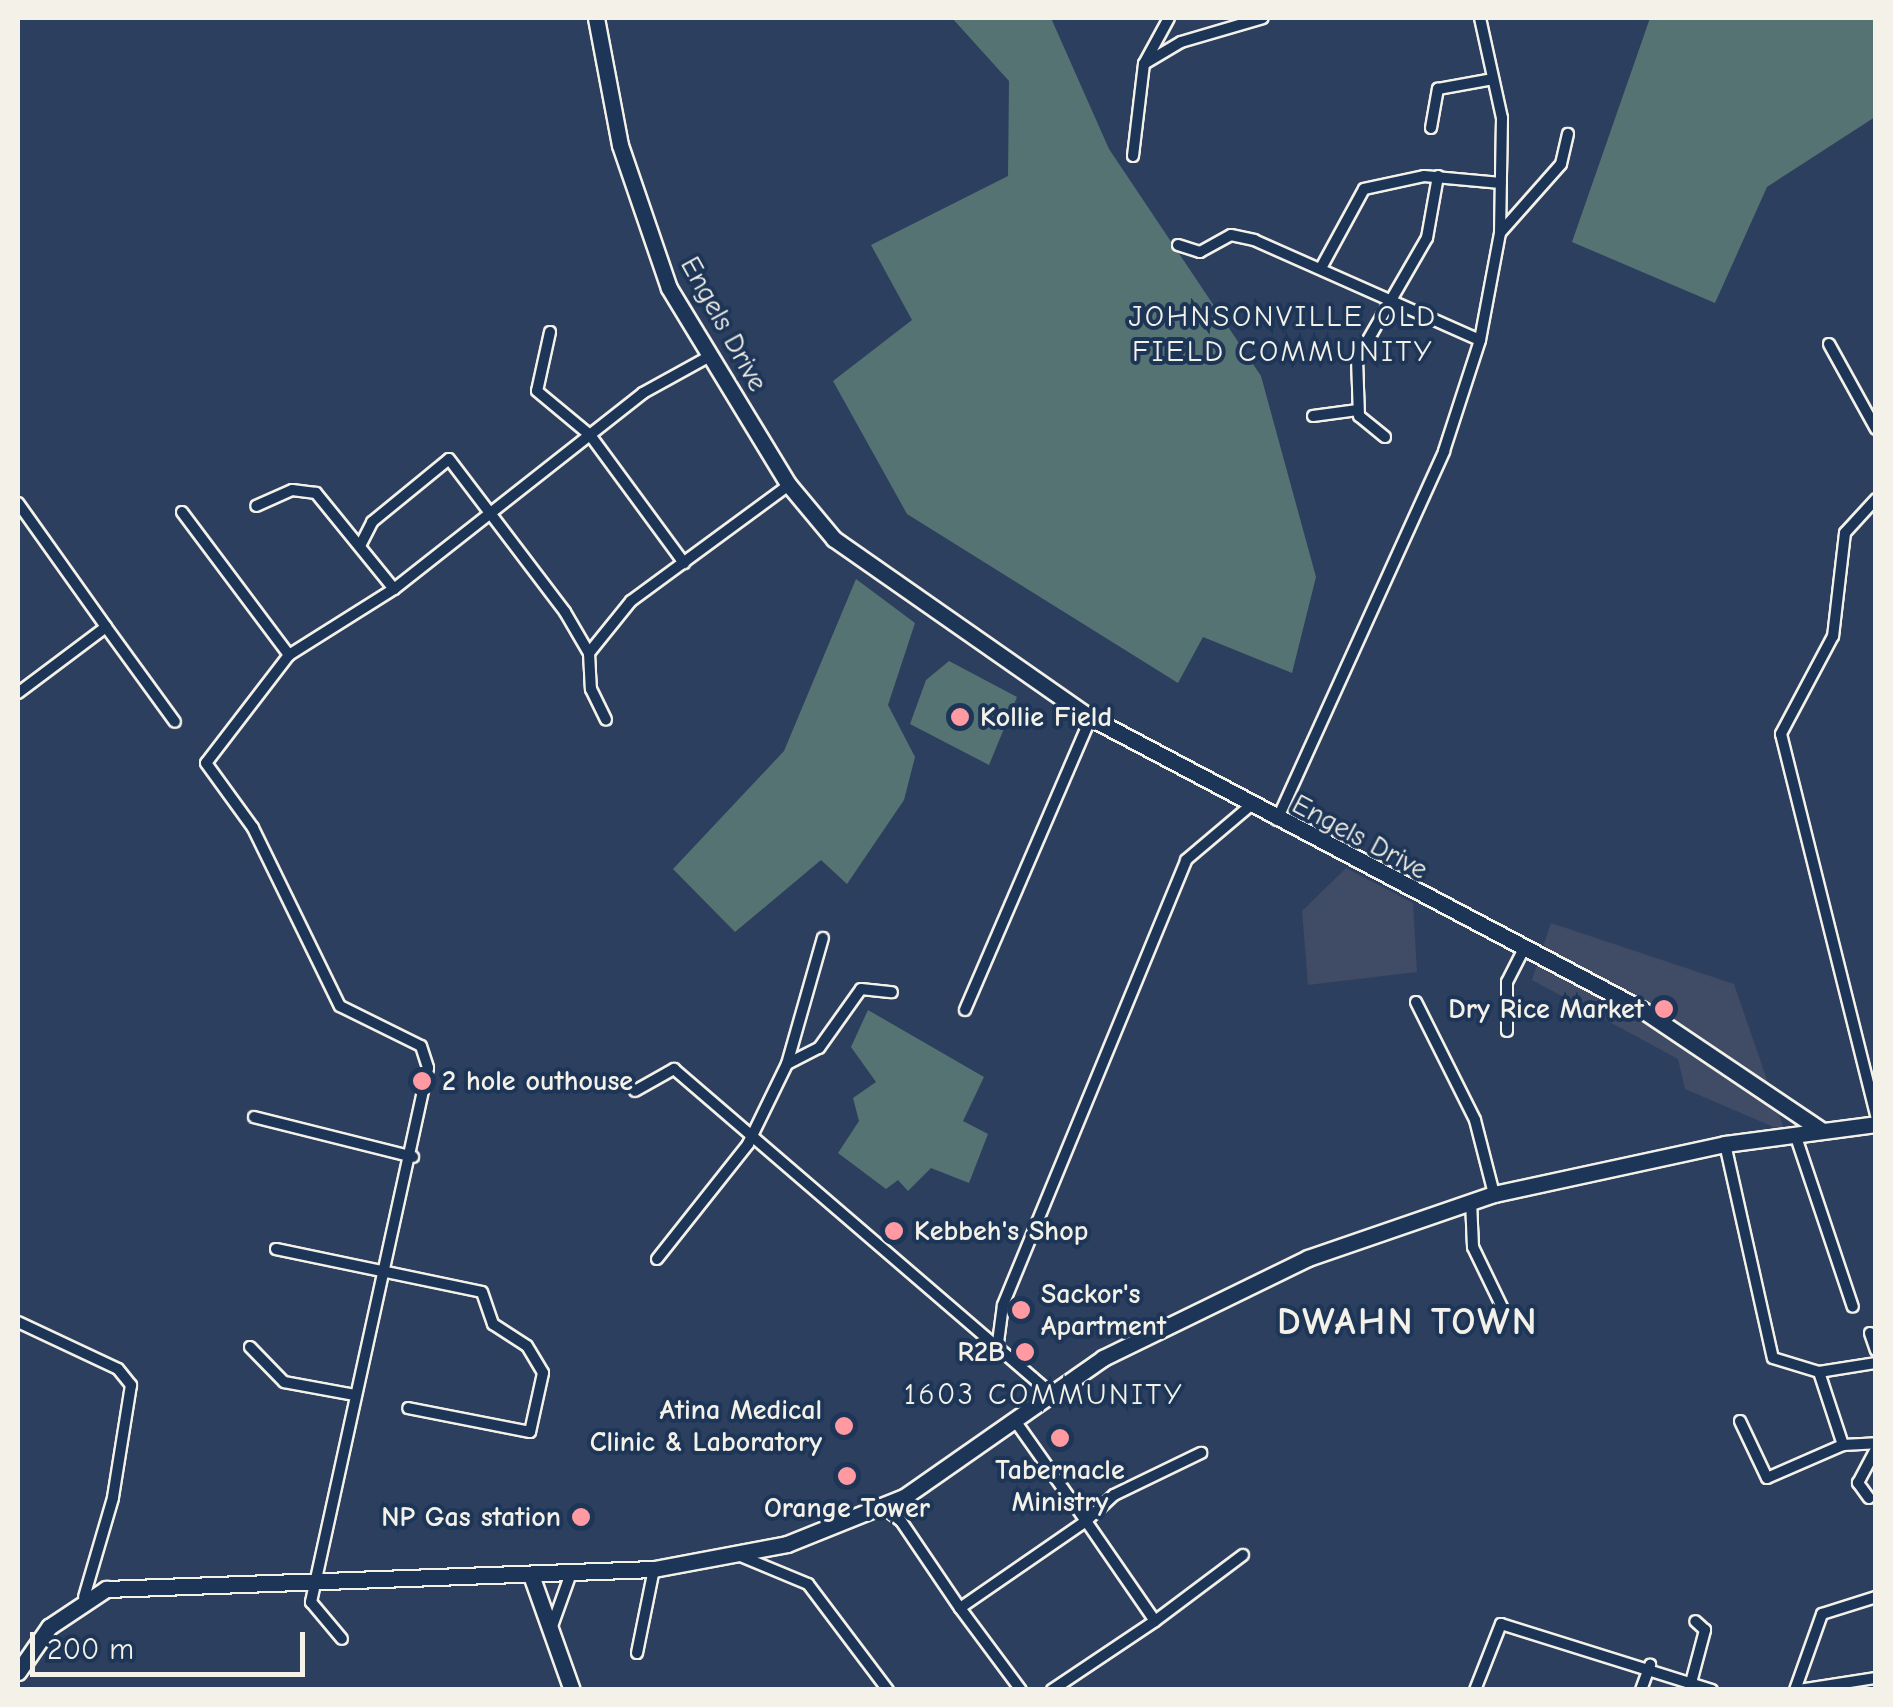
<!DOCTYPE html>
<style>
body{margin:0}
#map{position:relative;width:1893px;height:1707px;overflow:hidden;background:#2d3f5e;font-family:"Comic Neue",sans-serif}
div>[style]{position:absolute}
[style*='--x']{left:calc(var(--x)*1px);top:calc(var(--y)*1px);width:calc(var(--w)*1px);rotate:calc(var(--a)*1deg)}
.built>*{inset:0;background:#404b66}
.green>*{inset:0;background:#557372}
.roads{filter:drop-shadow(2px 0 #f4f1e8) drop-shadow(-2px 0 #f4f1e8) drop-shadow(0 2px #f4f1e8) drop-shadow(0 -2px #f4f1e8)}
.street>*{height:10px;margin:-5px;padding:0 5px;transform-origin:5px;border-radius:5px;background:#1d3557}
.secondary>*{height:15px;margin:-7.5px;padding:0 7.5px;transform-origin:7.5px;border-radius:7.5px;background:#1d3557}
.dots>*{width:28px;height:28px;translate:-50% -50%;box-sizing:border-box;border:5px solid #1d3557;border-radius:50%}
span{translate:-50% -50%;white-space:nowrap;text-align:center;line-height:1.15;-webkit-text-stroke:8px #1d3557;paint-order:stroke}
.street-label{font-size:28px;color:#f4f1e8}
.poi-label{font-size:28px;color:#f4f1e8;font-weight:700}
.left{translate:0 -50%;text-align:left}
.right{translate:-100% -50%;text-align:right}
.neighbourhood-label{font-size:30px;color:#f4f1e8;letter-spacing:2.5px}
.district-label{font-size:38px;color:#f4f1e8;font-weight:700;letter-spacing:2.5px}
.frame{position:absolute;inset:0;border:20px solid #f4f1e8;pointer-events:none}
.scale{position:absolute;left:30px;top:1632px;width:275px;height:45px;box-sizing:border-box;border:5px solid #f4f1e8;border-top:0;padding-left:12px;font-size:30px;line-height:35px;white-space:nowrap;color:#f4f1e8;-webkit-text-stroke:8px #1d3557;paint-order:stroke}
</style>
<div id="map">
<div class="built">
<div style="clip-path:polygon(1346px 868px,1413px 903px,1417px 972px,1308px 985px,1302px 911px)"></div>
<div style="clip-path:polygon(1551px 923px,1734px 984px,1785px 1132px,1685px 1089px,1678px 1059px,1532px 980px)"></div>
</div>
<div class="green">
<div style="clip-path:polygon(952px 18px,1051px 18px,1109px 149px,1261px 376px,1316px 577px,1292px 673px,1203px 637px,1178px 683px,907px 514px,833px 381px,912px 320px,871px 245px,1008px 176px,1009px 81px)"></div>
<div style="clip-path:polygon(1650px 18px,1875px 18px,1875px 117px,1767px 187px,1715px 303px,1572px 242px)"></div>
<div style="clip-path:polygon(856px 579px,915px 623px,888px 705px,915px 757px,904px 800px,847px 884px,821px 860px,735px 932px,673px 869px,784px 751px)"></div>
<div style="clip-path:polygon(949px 661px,1017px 697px,989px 765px,910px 724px,926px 680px)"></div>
<div style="clip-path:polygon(868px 1010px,984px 1077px,963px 1121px,988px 1134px,969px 1183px,931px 1168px,908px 1191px,898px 1180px,886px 1189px,838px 1153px,859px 1121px,853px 1098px,876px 1082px,851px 1047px)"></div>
</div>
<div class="roads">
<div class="street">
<div style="--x:1144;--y:64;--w:43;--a:-30.7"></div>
<div style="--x:1181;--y:42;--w:85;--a:-16.3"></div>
<div style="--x:1431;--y:128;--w:40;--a:-80"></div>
<div style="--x:1438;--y:89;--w:56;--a:-10.3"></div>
<div style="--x:1133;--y:156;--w:93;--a:-83.2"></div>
<div style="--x:1144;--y:64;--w:52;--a:-61.5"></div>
<div style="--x:1500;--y:233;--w:92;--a:-48.5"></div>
<div style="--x:1561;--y:164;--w:31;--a:-77"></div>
<div style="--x:1178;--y:245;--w:23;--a:18"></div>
<div style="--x:1200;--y:252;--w:35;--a:-29"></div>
<div style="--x:1231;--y:235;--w:24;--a:12"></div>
<div style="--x:1254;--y:240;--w:247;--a:23.9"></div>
<div style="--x:1321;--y:268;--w:90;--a:-61.4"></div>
<div style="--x:1364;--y:189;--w:61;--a:-12.2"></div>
<div style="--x:1424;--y:176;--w:77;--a:5.2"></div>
<div style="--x:550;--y:332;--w:60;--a:102.4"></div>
<div style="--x:537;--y:391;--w:69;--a:39.7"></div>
<div style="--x:590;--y:435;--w:159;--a:53.7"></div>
<div style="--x:1829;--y:344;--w:97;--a:61.1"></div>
<div style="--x:1313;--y:416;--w:45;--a:-7.6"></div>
<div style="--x:1385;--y:437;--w:33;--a:-141"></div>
<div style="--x:1359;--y:416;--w:57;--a:-92"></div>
<div style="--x:1357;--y:359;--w:140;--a:-60"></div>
<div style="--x:1427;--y:238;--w:63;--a:-79.9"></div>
<div style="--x:1876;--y:499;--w:46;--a:132.4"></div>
<div style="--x:1845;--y:533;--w:104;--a:96.6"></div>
<div style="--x:1833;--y:636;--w:111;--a:118"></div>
<div style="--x:1781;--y:734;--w:394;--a:76"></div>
<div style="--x:18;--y:503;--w:152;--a:54.6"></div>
<div style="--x:182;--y:512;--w:179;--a:53.2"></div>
<div style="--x:289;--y:655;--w:124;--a:-32.2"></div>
<div style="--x:394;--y:589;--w:124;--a:-129.1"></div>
<div style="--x:316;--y:493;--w:24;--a:-173"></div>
<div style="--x:292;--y:490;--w:39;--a:156"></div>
<div style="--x:361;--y:544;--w:25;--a:-63"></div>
<div style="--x:372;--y:522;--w:99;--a:-39.3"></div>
<div style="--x:449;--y:459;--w:192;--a:52.8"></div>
<div style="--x:565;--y:612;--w:48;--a:59.7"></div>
<div style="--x:589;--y:653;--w:36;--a:87"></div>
<div style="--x:591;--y:689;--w:34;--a:64"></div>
<div style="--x:394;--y:589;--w:317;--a:-38.2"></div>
<div style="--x:643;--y:393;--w:77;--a:-28.9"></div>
<div style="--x:589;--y:653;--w:67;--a:-51.1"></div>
<div style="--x:631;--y:601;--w:196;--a:-36.3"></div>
<div style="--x:289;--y:655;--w:136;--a:127.5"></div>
<div style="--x:206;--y:763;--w:80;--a:54.1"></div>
<div style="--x:253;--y:828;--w:198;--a:64"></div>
<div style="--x:340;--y:1006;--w:90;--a:26.3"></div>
<div style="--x:421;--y:1046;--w:23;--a:72"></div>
<div style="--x:428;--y:1068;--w:547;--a:102.36"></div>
<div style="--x:311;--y:1602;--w:48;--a:50"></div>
<div style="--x:18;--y:693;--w:110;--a:-36.9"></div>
<div style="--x:106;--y:627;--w:117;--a:54"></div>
<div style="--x:1277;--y:820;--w:405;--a:-65.6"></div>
<div style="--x:1444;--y:451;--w:117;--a:-72"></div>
<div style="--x:1480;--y:340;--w:109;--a:-79.4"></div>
<div style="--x:1500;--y:233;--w:115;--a:-89"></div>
<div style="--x:1502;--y:118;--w:102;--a:-102.4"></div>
<div style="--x:1416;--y:1002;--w:132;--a:63.4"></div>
<div style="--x:1475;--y:1120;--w:76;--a:75.6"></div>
<div style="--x:965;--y:1010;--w:318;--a:-66.7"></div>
<div style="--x:1507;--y:1031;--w:49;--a:-90"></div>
<div style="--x:1507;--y:982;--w:38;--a:-63"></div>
<div style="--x:787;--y:1064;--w:36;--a:-27"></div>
<div style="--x:819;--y:1048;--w:72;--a:-54.6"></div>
<div style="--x:861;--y:989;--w:31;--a:6"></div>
<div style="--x:635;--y:1091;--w:45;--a:-29.4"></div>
<div style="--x:674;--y:1069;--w:501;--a:40.71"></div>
<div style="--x:254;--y:1117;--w:164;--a:14.1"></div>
<div style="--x:1795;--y:1134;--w:182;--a:71.5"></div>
<div style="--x:1725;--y:1144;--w:219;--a:77.4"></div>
<div style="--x:1773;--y:1358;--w:48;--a:16.9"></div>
<div style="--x:1819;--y:1372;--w:77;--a:71.8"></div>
<div style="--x:1471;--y:1201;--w:46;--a:87.5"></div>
<div style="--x:1473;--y:1247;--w:67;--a:64.2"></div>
<div style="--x:276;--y:1249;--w:210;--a:11.8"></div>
<div style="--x:482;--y:1292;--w:34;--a:71"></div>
<div style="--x:493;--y:1324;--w:40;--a:32.9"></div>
<div style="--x:527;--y:1346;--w:31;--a:59"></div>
<div style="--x:543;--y:1373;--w:60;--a:102.4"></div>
<div style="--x:530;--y:1432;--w:124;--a:-168.9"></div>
<div style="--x:657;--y:1259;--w:147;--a:-51.6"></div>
<div style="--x:748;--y:1144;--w:89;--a:-64"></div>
<div style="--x:787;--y:1064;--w:131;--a:-74.1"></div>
<div style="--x:18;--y:1322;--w:110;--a:25.2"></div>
<div style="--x:118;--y:1369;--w:21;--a:51"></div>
<div style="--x:131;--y:1385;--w:114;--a:99.1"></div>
<div style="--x:113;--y:1498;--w:103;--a:106.3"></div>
<div style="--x:1870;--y:1333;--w:18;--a:71"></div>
<div style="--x:250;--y:1347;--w:49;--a:45.8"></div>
<div style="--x:284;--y:1382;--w:72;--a:10.4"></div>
<div style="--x:997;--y:1350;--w:45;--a:-82.4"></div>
<div style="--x:1003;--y:1305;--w:481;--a:-67.6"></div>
<div style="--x:1186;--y:860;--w:84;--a:-40.2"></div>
<div style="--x:1819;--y:1372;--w:58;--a:-9"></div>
<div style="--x:1740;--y:1421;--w:63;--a:64.7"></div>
<div style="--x:1767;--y:1478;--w:83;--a:-23.5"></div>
<div style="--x:1843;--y:1445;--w:33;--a:-3"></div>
<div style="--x:1018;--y:1425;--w:118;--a:54.7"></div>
<div style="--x:1086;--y:1521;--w:38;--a:-43"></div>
<div style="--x:1114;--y:1495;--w:97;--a:-25.8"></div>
<div style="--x:1869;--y:1498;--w:19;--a:-126"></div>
<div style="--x:1858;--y:1483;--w:38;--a:-62"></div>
<div style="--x:881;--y:1506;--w:25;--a:37"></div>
<div style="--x:901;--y:1521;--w:105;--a:55.9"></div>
<div style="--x:960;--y:1608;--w:153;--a:-34.6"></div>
<div style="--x:1086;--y:1521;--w:121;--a:55.4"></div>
<div style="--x:1155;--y:1621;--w:124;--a:146.2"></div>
<div style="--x:738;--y:1555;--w:76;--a:22.5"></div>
<div style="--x:808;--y:1584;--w:133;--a:53"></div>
<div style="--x:960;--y:1608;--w:102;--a:53.4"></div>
<div style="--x:1155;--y:1621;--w:110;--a:-36.9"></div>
<div style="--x:551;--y:1629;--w:59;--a:-70.3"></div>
<div style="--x:637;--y:1653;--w:86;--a:-78.6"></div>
<div style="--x:1692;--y:1679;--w:51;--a:-75.1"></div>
<div style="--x:1705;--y:1630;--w:13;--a:-138"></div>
<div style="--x:1475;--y:1690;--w:71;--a:-68.5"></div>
<div style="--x:1501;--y:1624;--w:221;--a:17.4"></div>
<div style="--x:1641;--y:1690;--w:27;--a:-70"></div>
<div style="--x:1795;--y:1690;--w:81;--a:-70.4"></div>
<div style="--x:1822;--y:1614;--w:57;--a:-17.5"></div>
<div style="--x:1799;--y:1690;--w:78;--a:-8.9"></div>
</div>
<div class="secondary">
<div style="--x:596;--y:18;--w:129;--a:79.3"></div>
<div style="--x:620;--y:145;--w:151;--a:71.1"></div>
<div style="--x:669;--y:288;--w:231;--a:58.7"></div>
<div style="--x:789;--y:485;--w:70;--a:50.2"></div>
<div style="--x:834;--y:539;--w:313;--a:34.9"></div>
<div style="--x:1091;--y:718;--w:622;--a:27.88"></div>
<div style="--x:1641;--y:1009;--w:217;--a:33.9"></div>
<div style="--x:531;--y:1575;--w:122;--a:70.4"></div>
<div style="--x:18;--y:1672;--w:55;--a:-55.4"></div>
<div style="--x:49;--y:1627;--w:69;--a:-33.7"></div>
<div style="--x:106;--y:1589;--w:548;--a:-2.09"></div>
<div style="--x:654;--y:1569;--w:135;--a:-10.6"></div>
<div style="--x:787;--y:1544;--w:126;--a:-21.9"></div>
<div style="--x:904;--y:1497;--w:243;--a:-34.9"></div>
<div style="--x:1103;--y:1358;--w:228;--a:-26"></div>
<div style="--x:1308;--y:1258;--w:197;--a:-19"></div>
<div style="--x:1494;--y:1194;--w:236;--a:-12.2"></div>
<div style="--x:1725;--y:1144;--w:152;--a:-7.5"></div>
</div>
</div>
<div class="dots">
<div style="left:960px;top:717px;background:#ff9aa2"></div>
<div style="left:1664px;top:1009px;background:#ff9aa2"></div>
<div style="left:422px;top:1081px;background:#ff9aa2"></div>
<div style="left:894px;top:1231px;background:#ff9aa2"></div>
<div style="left:1021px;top:1310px;background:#ff9aa2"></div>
<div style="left:1025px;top:1352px;background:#ff9aa2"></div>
<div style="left:844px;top:1426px;background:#ff9aa2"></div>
<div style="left:1060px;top:1438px;background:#ff9aa2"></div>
<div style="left:847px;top:1476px;background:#ff9aa2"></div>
<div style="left:581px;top:1517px;background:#ff9aa2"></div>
</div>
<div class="street-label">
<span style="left:724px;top:324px;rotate:61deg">Engels Drive</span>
<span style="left:1360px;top:837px;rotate:28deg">Engels Drive</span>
</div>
<div class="poi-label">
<span class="left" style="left:980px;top:717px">Kollie Field</span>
<span class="right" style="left:1644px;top:1009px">Dry Rice Market</span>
<span class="left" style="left:442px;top:1081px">2 hole outhouse</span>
<span class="left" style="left:914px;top:1231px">Kebbeh's Shop</span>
<span class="left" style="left:1041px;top:1310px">Sackor's<br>Apartment</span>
<span class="right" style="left:1005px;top:1352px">R2B</span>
<span class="right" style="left:822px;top:1426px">Atina Medical<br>Clinic &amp; Laboratory</span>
<span style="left:1060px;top:1486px">Tabernacle<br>Ministry</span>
<span style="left:847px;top:1508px">Orange Tower</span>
<span class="right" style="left:561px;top:1517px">NP Gas station</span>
</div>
<div class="neighbourhood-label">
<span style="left:1283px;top:334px">JOHNSONVILLE OLD<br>FIELD COMMUNITY</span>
<span style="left:1044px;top:1395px">1603 COMMUNITY</span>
</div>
<div class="district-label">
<span style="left:1408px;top:1323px">DWAHN TOWN</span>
</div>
<div class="frame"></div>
<div class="scale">200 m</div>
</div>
